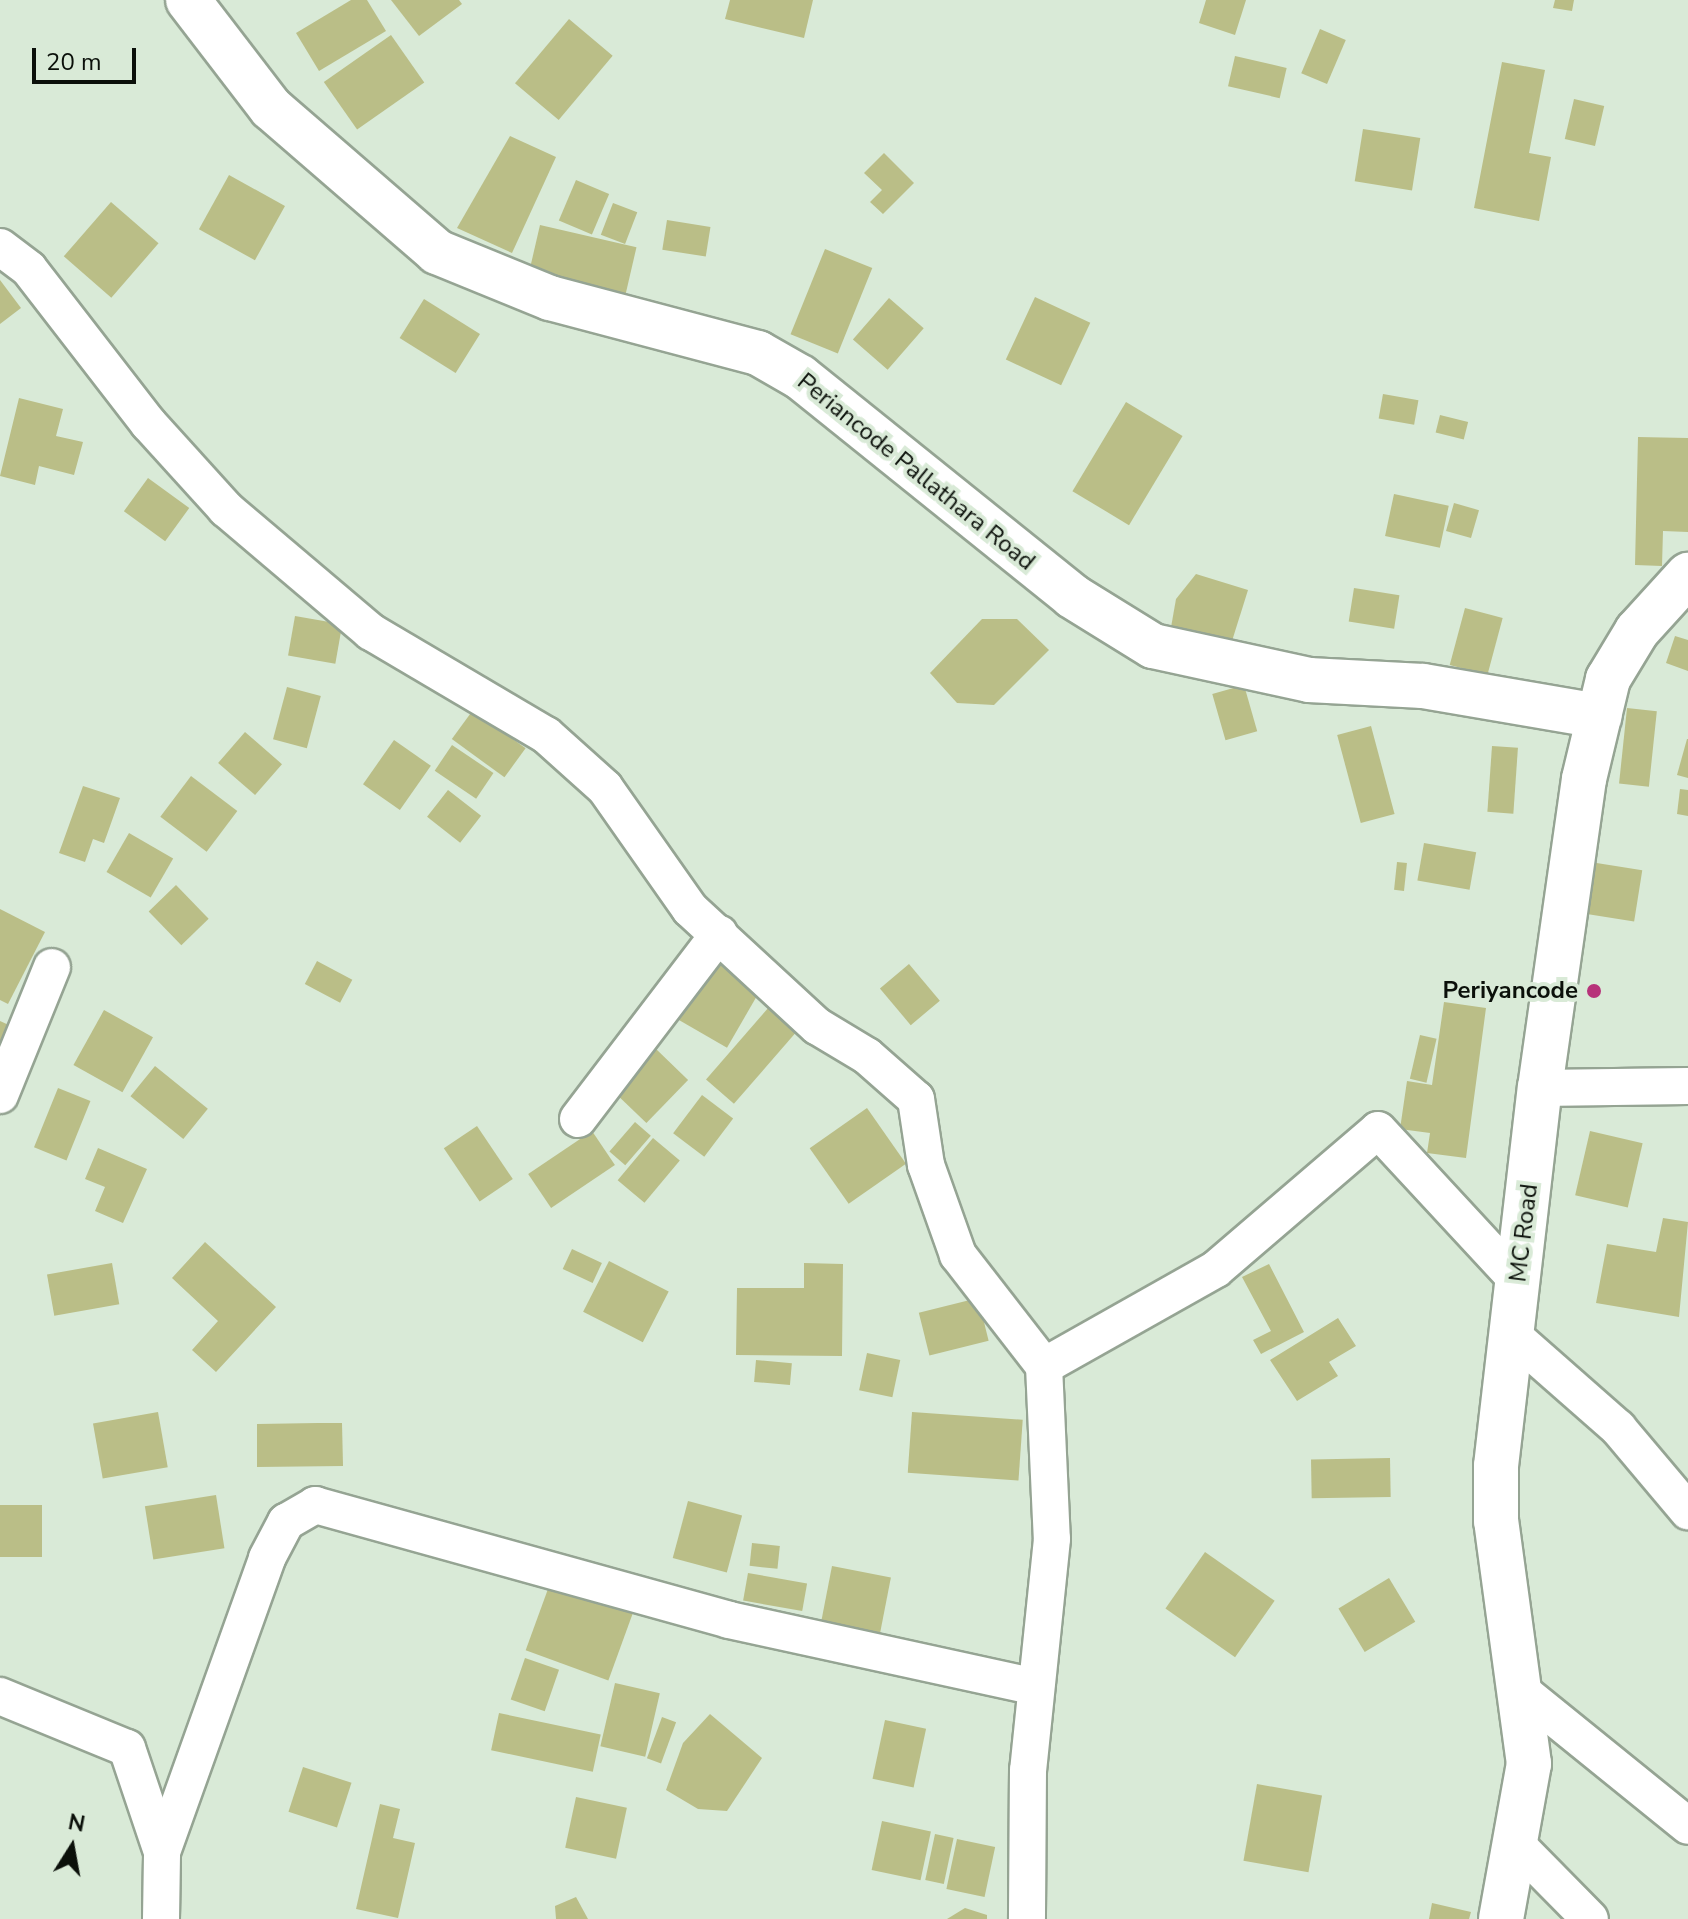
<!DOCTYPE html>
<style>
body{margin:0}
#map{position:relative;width:1688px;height:1919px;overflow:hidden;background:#d9ead7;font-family:"Nunito Sans",sans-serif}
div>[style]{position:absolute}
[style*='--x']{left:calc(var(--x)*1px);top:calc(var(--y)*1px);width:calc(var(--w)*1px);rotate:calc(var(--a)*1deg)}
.building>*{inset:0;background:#babe87;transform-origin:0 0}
.roads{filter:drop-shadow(2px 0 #95a493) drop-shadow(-2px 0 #95a493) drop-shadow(0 2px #95a493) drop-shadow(0 -2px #95a493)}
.minor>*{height:36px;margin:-18px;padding:0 18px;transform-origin:18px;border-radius:18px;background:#fff}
.major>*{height:44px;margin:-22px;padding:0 22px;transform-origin:22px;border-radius:22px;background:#fff}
.dots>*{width:22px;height:22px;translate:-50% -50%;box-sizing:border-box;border:4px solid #d9ead7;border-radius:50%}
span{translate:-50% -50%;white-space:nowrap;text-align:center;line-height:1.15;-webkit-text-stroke:8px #d9ead7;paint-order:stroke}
.street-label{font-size:24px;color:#0b100a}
.poi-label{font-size:24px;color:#0b100a;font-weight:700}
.right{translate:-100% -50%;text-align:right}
.north{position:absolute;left:32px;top:1807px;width:80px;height:80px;-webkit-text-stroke:6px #d9ead7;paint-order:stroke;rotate:11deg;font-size:22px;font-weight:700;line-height:32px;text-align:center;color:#0b100a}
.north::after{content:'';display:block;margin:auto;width:28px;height:36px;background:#0b100a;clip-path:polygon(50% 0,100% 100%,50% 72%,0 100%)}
.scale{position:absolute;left:32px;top:48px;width:104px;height:36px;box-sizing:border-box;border:4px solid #0b100a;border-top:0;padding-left:10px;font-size:24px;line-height:28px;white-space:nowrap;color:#0b100a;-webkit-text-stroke:6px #d9ead7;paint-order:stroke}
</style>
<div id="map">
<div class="building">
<div style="clip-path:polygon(351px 0,367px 0,386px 31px,319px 71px,296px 33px)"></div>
<div style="clip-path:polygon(391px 0,459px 0,462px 4px,419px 36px)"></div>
<div style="clip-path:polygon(730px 0,813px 0,804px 38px,725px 19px)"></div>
<div style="clip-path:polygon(1206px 0,1246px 0,1235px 35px,1199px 23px)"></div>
<div style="clip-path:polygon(1555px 0,1574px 0,1572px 11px,1553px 8px)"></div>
<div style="left:569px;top:19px;width:57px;height:84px;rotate:40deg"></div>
<div style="left:1320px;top:29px;width:28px;height:48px;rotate:23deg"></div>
<div style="left:391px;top:35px;width:58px;height:82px;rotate:55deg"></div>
<div style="left:1235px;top:56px;width:53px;height:31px;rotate:13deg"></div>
<div style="clip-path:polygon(1502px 62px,1545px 70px,1529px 153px,1551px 157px,1539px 221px,1474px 208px)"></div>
<div style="left:1574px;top:99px;width:31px;height:41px;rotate:13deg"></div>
<div style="left:1363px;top:129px;width:58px;height:53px;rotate:9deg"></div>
<div style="clip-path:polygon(510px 136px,556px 157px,512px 253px,457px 228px)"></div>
<div style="clip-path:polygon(884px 153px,914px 183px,883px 214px,870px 202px,882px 190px,864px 173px)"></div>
<div style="left:229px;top:175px;width:64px;height:62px;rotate:29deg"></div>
<div style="left:576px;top:180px;width:36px;height:44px;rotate:23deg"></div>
<div style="left:111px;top:202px;width:63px;height:72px;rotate:41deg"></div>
<div style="left:613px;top:203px;width:26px;height:34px;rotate:21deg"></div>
<div style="left:667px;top:220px;width:44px;height:30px;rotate:9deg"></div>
<div style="left:540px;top:225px;width:99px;height:55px;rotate:13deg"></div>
<div style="left:825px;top:249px;width:51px;height:92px;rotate:22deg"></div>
<div style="clip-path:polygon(0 280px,21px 308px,0 324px)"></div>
<div style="left:1035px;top:297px;width:61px;height:69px;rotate:25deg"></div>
<div style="left:889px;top:298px;width:46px;height:55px;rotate:41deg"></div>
<div style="left:424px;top:299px;width:66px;height:46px;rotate:32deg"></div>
<div style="left:1383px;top:394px;width:36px;height:25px;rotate:10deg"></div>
<div style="clip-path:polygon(19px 398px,63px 409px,56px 436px,83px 442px,74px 475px,39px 466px,35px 485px,0 476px)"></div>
<div style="left:1126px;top:402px;width:66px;height:104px;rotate:31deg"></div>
<div style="left:1440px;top:415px;width:29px;height:18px;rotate:14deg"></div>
<div style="clip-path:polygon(1638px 437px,1688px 438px,1688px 532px,1663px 531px,1662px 566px,1635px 565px)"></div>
<div style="left:148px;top:478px;width:51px;height:41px;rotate:36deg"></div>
<div style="left:1394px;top:494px;width:56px;height:43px;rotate:12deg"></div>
<div style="left:1454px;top:503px;width:26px;height:29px;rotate:16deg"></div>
<div style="clip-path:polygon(1196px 574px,1248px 590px,1232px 641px,1170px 633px,1176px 599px)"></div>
<div style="left:1354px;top:588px;width:46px;height:34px;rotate:9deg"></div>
<div style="left:1465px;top:608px;width:39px;height:59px;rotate:15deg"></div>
<div style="left:295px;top:616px;width:48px;height:40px;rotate:10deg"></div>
<div style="clip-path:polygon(982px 619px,1017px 619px,1049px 650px,994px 705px,957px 703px,930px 673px)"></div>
<div style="clip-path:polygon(1675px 636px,1688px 640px,1688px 671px,1666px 663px)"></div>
<div style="left:1244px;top:685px;width:48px;height:33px;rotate:74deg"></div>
<div style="left:287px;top:687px;width:35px;height:54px;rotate:15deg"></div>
<div style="left:1627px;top:708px;width:30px;height:76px;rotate:6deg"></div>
<div style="left:473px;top:710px;width:65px;height:36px;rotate:36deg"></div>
<div style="left:1371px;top:726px;width:91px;height:35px;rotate:75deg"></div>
<div style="left:245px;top:732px;width:49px;height:41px;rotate:41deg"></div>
<div style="clip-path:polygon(1687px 739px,1688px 739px,1688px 778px,1677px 775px)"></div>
<div style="left:394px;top:740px;width:45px;height:54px;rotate:35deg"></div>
<div style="left:452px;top:745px;width:50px;height:31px;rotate:34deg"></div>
<div style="left:1492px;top:746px;width:26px;height:66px;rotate:4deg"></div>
<div style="left:191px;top:776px;width:58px;height:51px;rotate:37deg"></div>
<div style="clip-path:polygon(83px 786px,120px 798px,104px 843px,93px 839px,85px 862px,59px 853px)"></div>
<div style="clip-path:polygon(1680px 789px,1688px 790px,1688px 816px,1677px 814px)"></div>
<div style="left:448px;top:790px;width:42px;height:34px;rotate:38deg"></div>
<div style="left:129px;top:833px;width:51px;height:45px;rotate:30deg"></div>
<div style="left:1424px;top:843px;width:53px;height:38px;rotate:10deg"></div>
<div style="left:1584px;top:861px;width:59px;height:52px;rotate:9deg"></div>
<div style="left:1397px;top:862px;width:10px;height:28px;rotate:6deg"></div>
<div style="left:176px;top:885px;width:47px;height:38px;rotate:46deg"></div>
<div style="clip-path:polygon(0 909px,45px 932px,8px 1004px,0 1000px)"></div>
<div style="left:713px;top:960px;width:56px;height:69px;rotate:30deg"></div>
<div style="left:317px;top:961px;width:40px;height:26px;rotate:28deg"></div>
<div style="left:909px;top:964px;width:48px;height:38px;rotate:50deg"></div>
<div style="clip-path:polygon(1444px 1002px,1486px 1008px,1466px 1158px,1427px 1153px,1430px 1133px,1400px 1129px,1407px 1081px,1432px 1085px)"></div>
<div style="left:769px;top:1007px;width:37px;height:96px;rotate:41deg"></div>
<div style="left:104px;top:1010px;width:56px;height:63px;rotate:29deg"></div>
<div style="clip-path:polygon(0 1021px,11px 1026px,0 1048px)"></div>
<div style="left:1420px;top:1035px;width:17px;height:45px;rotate:13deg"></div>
<div style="left:655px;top:1048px;width:46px;height:60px;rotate:44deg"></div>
<div style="left:155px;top:1066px;width:68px;height:39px;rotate:39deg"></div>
<div style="left:58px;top:1088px;width:35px;height:64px;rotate:22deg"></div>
<div style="left:702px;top:1095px;width:39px;height:48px;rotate:37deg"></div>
<div style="left:867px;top:1108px;width:68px;height:70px;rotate:55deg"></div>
<div style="left:635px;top:1122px;width:21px;height:39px;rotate:41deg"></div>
<div style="left:477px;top:1126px;width:64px;height:40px;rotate:56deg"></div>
<div style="left:592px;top:1131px;width:41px;height:77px;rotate:56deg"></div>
<div style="left:1590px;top:1131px;width:54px;height:66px;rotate:13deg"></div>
<div style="left:653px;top:1138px;width:35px;height:55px;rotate:40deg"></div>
<div style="clip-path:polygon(98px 1148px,147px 1169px,123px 1223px,95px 1211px,105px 1187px,85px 1179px)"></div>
<div style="clip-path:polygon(1663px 1218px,1688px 1222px,1679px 1317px,1596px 1303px,1607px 1244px,1656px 1252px)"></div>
<div style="clip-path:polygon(205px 1242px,276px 1307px,216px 1372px,192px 1350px,218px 1321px,172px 1278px)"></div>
<div style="left:572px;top:1249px;width:33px;height:22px;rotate:25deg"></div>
<div style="left:609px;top:1261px;width:67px;height:57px;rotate:27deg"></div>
<div style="left:112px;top:1263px;width:42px;height:66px;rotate:80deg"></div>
<div style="clip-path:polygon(804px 1263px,843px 1264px,842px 1356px,736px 1355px,737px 1288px,804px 1288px)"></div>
<div style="clip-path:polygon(1269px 1264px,1304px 1332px,1261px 1354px,1253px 1340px,1271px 1331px,1242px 1277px)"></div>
<div style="left:978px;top:1298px;width:44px;height:61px;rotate:76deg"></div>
<div style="clip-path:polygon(1338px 1318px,1356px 1346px,1329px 1362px,1338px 1376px,1297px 1401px,1270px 1360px)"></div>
<div style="left:867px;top:1353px;width:34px;height:38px;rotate:12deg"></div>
<div style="left:756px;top:1360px;width:36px;height:22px;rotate:5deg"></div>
<div style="left:158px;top:1412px;width:56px;height:66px;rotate:80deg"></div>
<div style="left:912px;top:1412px;width:111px;height:61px;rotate:4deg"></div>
<div style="clip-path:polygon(318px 1423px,342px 1423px,343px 1466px,257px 1467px,257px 1424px)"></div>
<div style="left:1390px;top:1458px;width:39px;height:79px;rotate:89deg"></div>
<div style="left:216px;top:1495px;width:54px;height:72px;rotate:81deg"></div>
<div style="left:688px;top:1501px;width:56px;height:59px;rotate:15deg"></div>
<div style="left:0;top:1505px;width:42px;height:52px"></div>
<div style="left:752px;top:1543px;width:28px;height:23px;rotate:6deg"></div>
<div style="left:1205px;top:1552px;width:85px;height:69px;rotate:35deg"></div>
<div style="left:832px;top:1566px;width:60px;height:61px;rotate:11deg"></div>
<div style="left:748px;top:1573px;width:60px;height:28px;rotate:10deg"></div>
<div style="left:552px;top:1578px;width:88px;height:77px;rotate:20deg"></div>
<div style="left:1389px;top:1578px;width:51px;height:59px;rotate:59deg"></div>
<div style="left:525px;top:1658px;width:36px;height:44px;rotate:19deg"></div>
<div style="left:615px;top:1683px;width:46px;height:65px;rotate:13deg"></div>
<div style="left:499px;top:1713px;width:104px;height:38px;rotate:12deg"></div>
<div style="clip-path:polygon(710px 1714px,762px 1758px,727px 1811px,698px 1809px,666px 1790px,683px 1743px)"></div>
<div style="left:662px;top:1717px;width:15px;height:44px;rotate:20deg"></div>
<div style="left:885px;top:1720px;width:42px;height:60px;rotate:12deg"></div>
<div style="left:303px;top:1767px;width:51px;height:47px;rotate:18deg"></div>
<div style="left:1257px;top:1784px;width:66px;height:78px;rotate:10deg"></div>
<div style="left:576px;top:1797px;width:52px;height:52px;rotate:12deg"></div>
<div style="clip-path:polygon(380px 1804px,400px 1809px,393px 1838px,415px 1843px,398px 1918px,356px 1909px)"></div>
<div style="left:882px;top:1821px;width:50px;height:50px;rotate:12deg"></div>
<div style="left:935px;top:1834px;width:19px;height:47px;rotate:12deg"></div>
<div style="left:957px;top:1839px;width:39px;height:51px;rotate:12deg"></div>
<div style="clip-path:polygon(576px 1897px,588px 1919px,556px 1919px,555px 1906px)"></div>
<div style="clip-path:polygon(1432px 1903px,1471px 1912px,1469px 1919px,1429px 1919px)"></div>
<div style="clip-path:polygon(965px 1908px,987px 1915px,987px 1919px,947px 1919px)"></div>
</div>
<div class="roads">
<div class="minor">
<div style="--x:0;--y:247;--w:36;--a:37"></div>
<div style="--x:29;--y:269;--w:196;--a:52.3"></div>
<div style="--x:149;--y:424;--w:115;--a:47.8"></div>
<div style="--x:226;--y:509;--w:190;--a:40.3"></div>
<div style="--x:371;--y:632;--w:203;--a:30.5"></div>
<div style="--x:546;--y:735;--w:79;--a:41.9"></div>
<div style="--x:605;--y:788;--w:148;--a:54.9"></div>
<div style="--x:690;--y:909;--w:173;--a:42.7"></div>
<div style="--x:817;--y:1026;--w:58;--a:31"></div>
<div style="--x:867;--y:1056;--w:65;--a:41.3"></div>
<div style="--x:916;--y:1099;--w:67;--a:81.4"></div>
<div style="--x:926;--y:1165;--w:96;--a:70.4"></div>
<div style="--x:958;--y:1255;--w:140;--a:52.2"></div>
<div style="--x:1044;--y:1366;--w:173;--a:87.4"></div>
<div style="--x:1052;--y:1539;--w:232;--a:95.9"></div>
<div style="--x:1028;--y:1770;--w:149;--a:90.4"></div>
<div style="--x:1540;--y:1088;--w:148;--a:-0.8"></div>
<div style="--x:0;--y:1095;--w:138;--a:-67.9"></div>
<div style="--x:578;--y:1119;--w:233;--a:-52.7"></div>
<div style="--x:1510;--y:1333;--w:144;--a:41.3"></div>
<div style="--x:1618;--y:1428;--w:109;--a:49.9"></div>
<div style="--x:1044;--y:1366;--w:197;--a:-29.4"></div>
<div style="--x:1216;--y:1269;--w:213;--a:-40.6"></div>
<div style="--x:1378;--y:1130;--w:207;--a:47.2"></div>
<div style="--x:1524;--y:1693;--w:211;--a:39"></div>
<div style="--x:0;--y:1696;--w:137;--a:22.3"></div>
<div style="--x:127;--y:1748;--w:110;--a:71.4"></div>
<div style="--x:1514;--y:1842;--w:108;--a:45.4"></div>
<div style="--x:161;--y:1919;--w:67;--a:-89.1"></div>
<div style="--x:162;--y:1852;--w:312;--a:-70.3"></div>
<div style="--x:267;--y:1558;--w:41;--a:-62.2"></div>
<div style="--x:286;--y:1522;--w:34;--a:-30"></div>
<div style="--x:315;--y:1505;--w:430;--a:15.5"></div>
<div style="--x:729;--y:1620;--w:314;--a:12.3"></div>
</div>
<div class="major">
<div style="--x:188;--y:0;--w:136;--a:52.5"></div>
<div style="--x:271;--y:108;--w:220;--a:40.9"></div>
<div style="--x:437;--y:252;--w:122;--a:22.2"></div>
<div style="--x:550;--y:298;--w:215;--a:14.8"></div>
<div style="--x:758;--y:353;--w:48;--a:29.7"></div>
<div style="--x:800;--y:377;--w:349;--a:38.8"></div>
<div style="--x:1072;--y:596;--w:95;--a:31.7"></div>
<div style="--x:1153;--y:646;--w:160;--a:12.3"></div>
<div style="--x:1309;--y:680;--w:114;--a:3"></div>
<div style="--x:1423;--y:686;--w:179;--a:9.7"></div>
<div style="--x:1501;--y:1919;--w:158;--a:-79.8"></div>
<div style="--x:1529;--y:1764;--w:245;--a:-97.7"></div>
<div style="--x:1496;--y:1521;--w:55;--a:-90"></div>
<div style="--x:1496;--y:1466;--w:381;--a:-83.4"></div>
<div style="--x:1540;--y:1088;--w:312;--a:-81.9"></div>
<div style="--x:1584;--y:779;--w:103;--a:-76.5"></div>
<div style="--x:1608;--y:679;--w:56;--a:-58.9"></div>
<div style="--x:1637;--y:631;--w:76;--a:-47.7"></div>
</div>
</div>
<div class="dots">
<div style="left:1594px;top:991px;background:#b7337a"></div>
</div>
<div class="street-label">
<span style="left:916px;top:472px;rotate:39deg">Periancode Pallathara Road</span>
<span style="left:1524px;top:1233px;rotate:-83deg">MC Road</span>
</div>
<div class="poi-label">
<span class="right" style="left:1578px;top:991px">Periyancode</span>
</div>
<div class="north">N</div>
<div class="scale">20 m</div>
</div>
